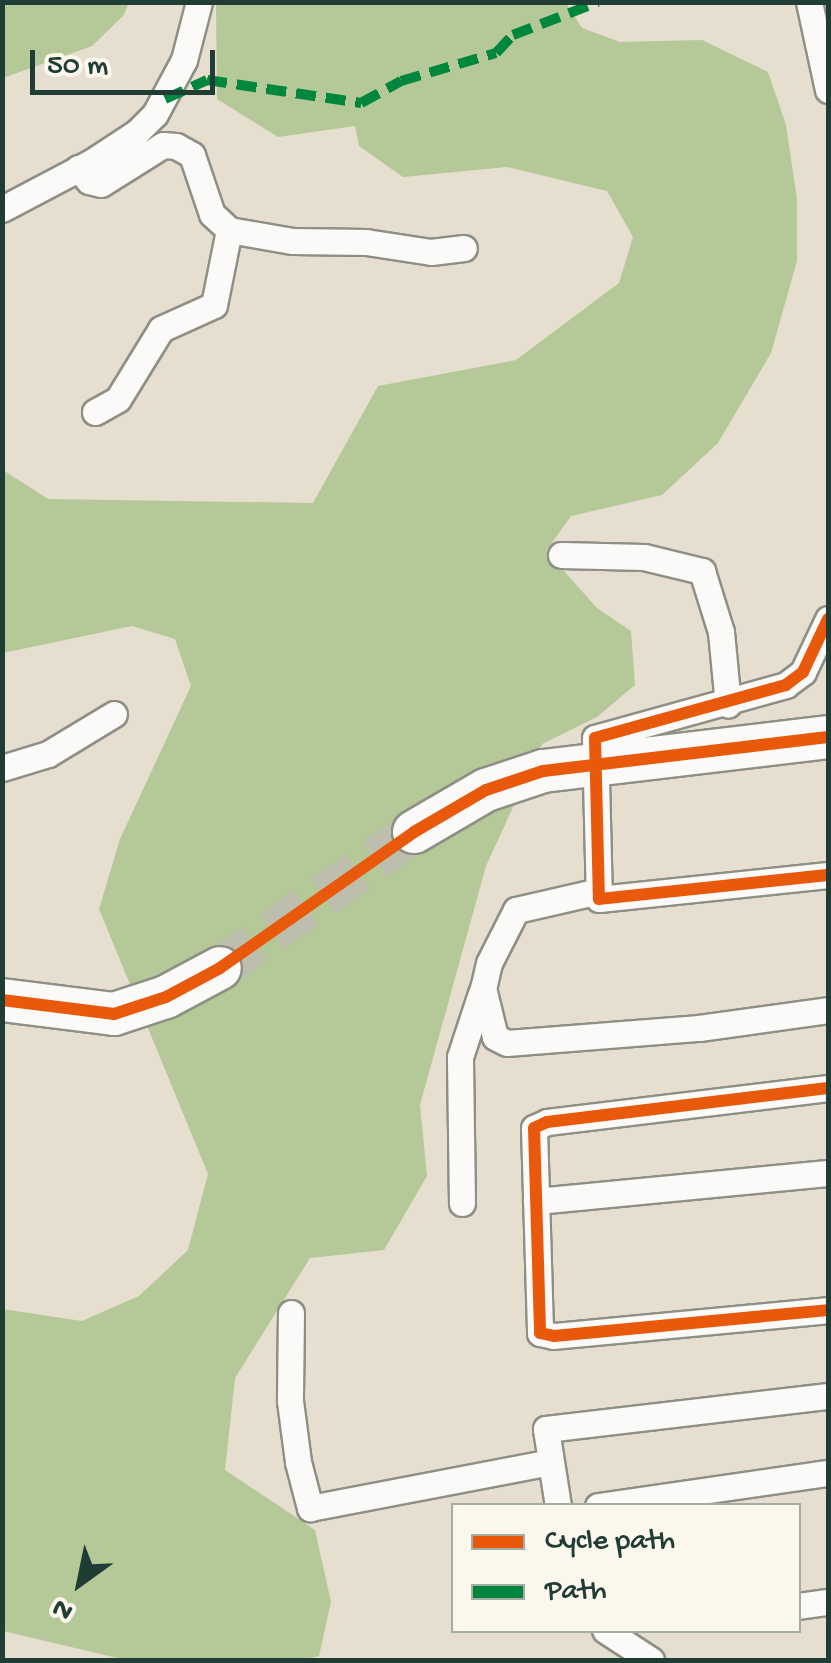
<!DOCTYPE html>
<style>
body{margin:0}
#map{position:relative;width:831px;height:1663px;overflow:hidden;background:#e6dece;font-family:"Gochi Hand",sans-serif}
div>[style]{position:absolute}
[style*='--x']{left:calc(var(--x)*1px);top:calc(var(--y)*1px);width:calc(var(--w)*1px);rotate:calc(var(--a)*1deg)}
.forest>*{inset:0;background:#b5c898}
.trunk-tunnel>*{height:42px;margin-top:-21px;transform-origin:0;background:repeating-linear-gradient(90deg,#bebeaf 0 42px,transparent 0 63px)}
.roads{filter:drop-shadow(2px 0 #8e8f85) drop-shadow(-2px 0 #8e8f85) drop-shadow(0 2px #8e8f85) drop-shadow(0 -2px #8e8f85)}
.minor>*{height:25px;margin:-12.5px;padding:0 12.5px;transform-origin:12.5px;border-radius:12.5px;background:#fbfaf8}
.trunk>*{height:42px;margin:-21px;padding:0 21px;transform-origin:21px;border-radius:21px;background:#fbfaf8}
.quiet>*{height:10px;margin-top:-5px;transform-origin:0;background:repeating-linear-gradient(90deg,#00873e 0 20px,transparent 0 30px)}
.cycleway>*{height:12px;margin:-6px;padding:0 6px;transform-origin:6px;border-radius:6px;background:#e8590c}
span{translate:-50% -50%;white-space:nowrap;text-align:center;line-height:1.15;-webkit-text-stroke:8px #fbf7ec;paint-order:stroke}
.frame{position:absolute;inset:0;border:5px solid #1f3d34;pointer-events:none}
.legend{position:absolute;left:451px;top:1503px;width:350px;height:130px;box-sizing:border-box;background:#fbf7ec;border:2px solid #a3ada2;margin:0;padding:12px 18px;list-style:none;font-size:30px;color:#1f3d34}
.legend li{display:flex;align-items:center;gap:20px;height:50px}
.legend b{width:50px;border:2px solid #a3ada2}
.north{position:absolute;left:30px;top:1533px;width:100px;height:100px;-webkit-text-stroke:8px #fbf7ec;paint-order:stroke;rotate:213deg;font-size:28px;font-weight:700;line-height:40px;text-align:center;color:#1f3d34}
.north::after{content:'';display:block;margin:auto;width:35px;height:45px;background:#1f3d34;clip-path:polygon(50% 0,100% 100%,50% 72%,0 100%)}
.scale{position:absolute;left:30px;top:50px;width:185px;height:45px;box-sizing:border-box;border:5px solid #1f3d34;border-top:0;padding-left:12px;font-size:30px;line-height:35px;white-space:nowrap;color:#1f3d34;-webkit-text-stroke:8px #fbf7ec;paint-order:stroke}
</style>
<div id="map">
<div class="forest">
<div style="clip-path:polygon(3px 2px,129px 2px,129px 3px,123px 16px,92px 46px,3px 78px)"></div>
<div style="clip-path:polygon(216px 3px,566px 3px,582px 28px,620px 42px,702px 40px,768px 72px,786px 125px,797px 199px,797px 261px,771px 353px,718px 443px,662px 495px,571px 516px,546px 551px,597px 608px,631px 631px,635px 685px,597px 717px,542px 744px,486px 866px,420px 1105px,427px 1176px,384px 1250px,310px 1258px,235px 1378px,225px 1470px,315px 1530px,331px 1602px,319px 1656px,302px 1660px,126px 1660px,3px 1631px,2px 1309px,82px 1321px,139px 1296px,188px 1250px,208px 1174px,99px 909px,120px 839px,191px 686px,175px 639px,132px 626px,3px 653px,3px 470px,48px 499px,313px 503px,378px 386px,516px 360px,619px 283px,633px 237px,607px 191px,507px 167px,403px 177px,359px 146px,355px 126px,278px 137px,217px 99px)"></div>
</div>
<div class="trunk-tunnel">
<div style="--x:220;--y:968;--w:237;--a:-35"></div>
</div>
<div class="roads">
<div class="minor">
<div style="--x:809;--y:2;--w:90;--a:77.8"></div>
<div style="--x:78;--y:168;--w:17;--a:50"></div>
<div style="--x:89;--y:181;--w:12;--a:14"></div>
<div style="--x:101;--y:184;--w:73;--a:-32.2"></div>
<div style="--x:163;--y:145;--w:13;--a:4"></div>
<div style="--x:176;--y:146;--w:18;--a:29"></div>
<div style="--x:192;--y:155;--w:62;--a:71.3"></div>
<div style="--x:212;--y:214;--w:23;--a:43"></div>
<div style="--x:229;--y:230;--w:65;--a:9.8"></div>
<div style="--x:293;--y:241;--w:73;--a:0.8"></div>
<div style="--x:366;--y:242;--w:66;--a:8.7"></div>
<div style="--x:431;--y:252;--w:33;--a:-7"></div>
<div style="--x:2;--y:209;--w:103;--a:-27.8"></div>
<div style="--x:93;--y:161;--w:53;--a:-33.4"></div>
<div style="--x:137;--y:132;--w:25;--a:-45"></div>
<div style="--x:155;--y:114;--w:61;--a:-61.8"></div>
<div style="--x:184;--y:60;--w:60;--a:-75.5"></div>
<div style="--x:95;--y:412;--w:26;--a:-29"></div>
<div style="--x:118;--y:399;--w:82;--a:-58.4"></div>
<div style="--x:161;--y:329;--w:58;--a:-24.4"></div>
<div style="--x:214;--y:305;--w:76;--a:-78.7"></div>
<div style="--x:561;--y:555;--w:83;--a:1.4"></div>
<div style="--x:644;--y:557;--w:60;--a:13.6"></div>
<div style="--x:702;--y:571;--w:64;--a:72.7"></div>
<div style="--x:721;--y:632;--w:73;--a:84.5"></div>
<div style="--x:828;--y:619;--w:59;--a:115.3"></div>
<div style="--x:803;--y:672;--w:21;--a:143"></div>
<div style="--x:786;--y:685;--w:198;--a:164.5"></div>
<div style="--x:595;--y:738;--w:161;--a:88.6"></div>
<div style="--x:599;--y:899;--w:230;--a:-6"></div>
<div style="--x:2;--y:768;--w:48;--a:-16.9"></div>
<div style="--x:48;--y:754;--w:77;--a:-31.2"></div>
<div style="--x:599;--y:891;--w:85;--a:167.1"></div>
<div style="--x:516;--y:910;--w:59;--a:117"></div>
<div style="--x:489;--y:963;--w:26;--a:103"></div>
<div style="--x:483;--y:988;--w:50;--a:76.2"></div>
<div style="--x:495;--y:1037;--w:13;--a:27"></div>
<div style="--x:507;--y:1043;--w:193;--a:-4.5"></div>
<div style="--x:699;--y:1028;--w:130;--a:-7.9"></div>
<div style="--x:828;--y:1088;--w:283;--a:173.1"></div>
<div style="--x:547;--y:1122;--w:14;--a:155"></div>
<div style="--x:534;--y:1128;--w:205;--a:88.3"></div>
<div style="--x:540;--y:1333;--w:14;--a:12"></div>
<div style="--x:554;--y:1336;--w:275;--a:-5.4"></div>
<div style="--x:536;--y:1201;--w:293;--a:-5.5"></div>
<div style="--x:462;--y:1203;--w:146;--a:-90.8"></div>
<div style="--x:460;--y:1057;--w:67;--a:-71.8"></div>
<div style="--x:291;--y:1313;--w:88;--a:90.7"></div>
<div style="--x:290;--y:1401;--w:62;--a:82.5"></div>
<div style="--x:298;--y:1462;--w:48;--a:75.4"></div>
<div style="--x:310;--y:1508;--w:245;--a:-10.8"></div>
<div style="--x:558;--y:1506;--w:78;--a:-98.9"></div>
<div style="--x:546;--y:1429;--w:284;--a:-6.7"></div>
<div style="--x:598;--y:1506;--w:232;--a:-8.2"></div>
<div style="--x:798;--y:1606;--w:30;--a:-8"></div>
<div style="--x:605;--y:1630;--w:55;--a:33.1"></div>
</div>
<div class="trunk">
<div style="--x:414;--y:832;--w:83;--a:-30.3"></div>
<div style="--x:486;--y:790;--w:60;--a:-18.4"></div>
<div style="--x:543;--y:771;--w:287;--a:-6.8"></div>
<div style="--x:2;--y:1000;--w:113;--a:7.1"></div>
<div style="--x:114;--y:1014;--w:55;--a:-18.1"></div>
<div style="--x:166;--y:997;--w:61;--a:-28.2"></div>
</div>
</div>
<div class="quiet">
<div style="--x:165;--y:99;--w:46;--a:-24.3"></div>
<div style="--x:207;--y:80;--w:156;--a:8.5"></div>
<div style="--x:361;--y:103;--w:46;--a:-28.8"></div>
<div style="--x:401;--y:81;--w:99;--a:-16.4"></div>
<div style="--x:496;--y:53;--w:25;--a:-47"></div>
<div style="--x:513;--y:35;--w:91;--a:-21.2"></div>
</div>
<div class="cycleway">
<div style="--x:828;--y:619;--w:59;--a:115.3"></div>
<div style="--x:803;--y:672;--w:21;--a:143"></div>
<div style="--x:786;--y:685;--w:198;--a:164.5"></div>
<div style="--x:595;--y:738;--w:161;--a:88.6"></div>
<div style="--x:599;--y:899;--w:230;--a:-6"></div>
<div style="--x:2;--y:1000;--w:113;--a:7.1"></div>
<div style="--x:114;--y:1014;--w:55;--a:-18.1"></div>
<div style="--x:166;--y:997;--w:61;--a:-28.2"></div>
<div style="--x:220;--y:968;--w:237;--a:-35"></div>
<div style="--x:414;--y:832;--w:83;--a:-30.3"></div>
<div style="--x:486;--y:790;--w:60;--a:-18.4"></div>
<div style="--x:543;--y:771;--w:287;--a:-6.8"></div>
<div style="--x:828;--y:1088;--w:283;--a:173.1"></div>
<div style="--x:547;--y:1122;--w:14;--a:155"></div>
<div style="--x:534;--y:1128;--w:205;--a:88.3"></div>
<div style="--x:540;--y:1333;--w:14;--a:12"></div>
<div style="--x:554;--y:1336;--w:275;--a:-5.4"></div>
</div>
<div class="frame"></div>
<ul class="legend">
<li><b style="height:12px;background:#e8590c"></b>Cycle path</li>
<li><b style="height:12px;background:#00873e"></b>Path</li>
</ul>
<div class="north">N</div>
<div class="scale">50 m</div>
</div>
